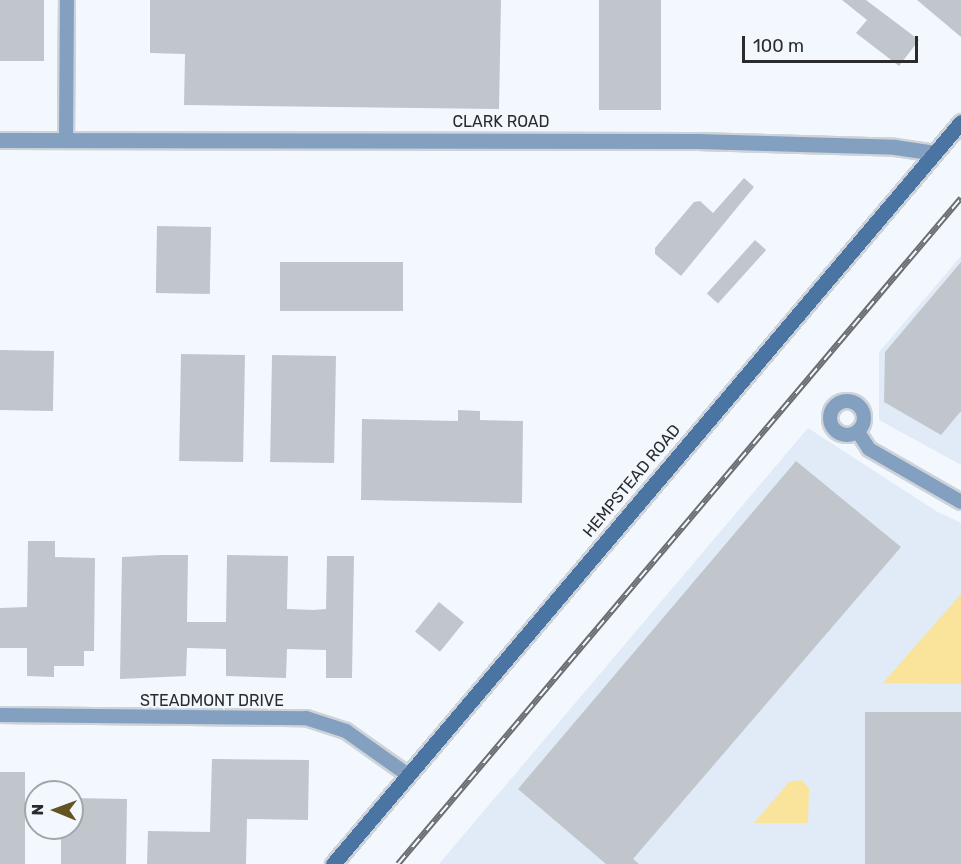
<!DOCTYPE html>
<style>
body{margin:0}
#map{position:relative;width:961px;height:864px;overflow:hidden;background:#f2f8fe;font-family:Rubik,sans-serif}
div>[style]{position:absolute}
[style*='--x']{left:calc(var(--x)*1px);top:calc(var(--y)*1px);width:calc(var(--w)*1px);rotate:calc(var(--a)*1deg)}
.built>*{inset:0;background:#e0ebf7}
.green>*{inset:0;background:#fae39b}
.building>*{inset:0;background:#c1c6cc;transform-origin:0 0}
.roads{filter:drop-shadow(2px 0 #ced3d9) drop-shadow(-2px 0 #ced3d9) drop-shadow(0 2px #ced3d9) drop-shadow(0 -2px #ced3d9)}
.minor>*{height:14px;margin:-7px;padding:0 7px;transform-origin:7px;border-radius:7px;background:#83a0c0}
.minor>.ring{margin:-7px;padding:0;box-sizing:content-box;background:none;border:14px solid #83a0c0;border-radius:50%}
.tertiary>*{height:15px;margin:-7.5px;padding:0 7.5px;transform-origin:7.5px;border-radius:7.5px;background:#83a0c0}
.secondary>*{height:15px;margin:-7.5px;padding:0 7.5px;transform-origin:7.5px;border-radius:7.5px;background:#4a75a3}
.rail>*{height:6px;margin-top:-3px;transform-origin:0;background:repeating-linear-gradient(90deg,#f2f8fe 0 11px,#6a6d71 0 22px);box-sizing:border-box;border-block:2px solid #6a6d71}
span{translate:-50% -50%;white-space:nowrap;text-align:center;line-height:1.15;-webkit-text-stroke:4.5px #f2f8fe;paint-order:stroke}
.street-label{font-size:16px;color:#292b2e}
.north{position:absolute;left:24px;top:780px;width:60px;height:60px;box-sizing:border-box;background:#f2f8fe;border:2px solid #a2a6ab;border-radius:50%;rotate:271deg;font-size:16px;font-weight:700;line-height:24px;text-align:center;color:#292b2e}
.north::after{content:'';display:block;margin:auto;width:21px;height:27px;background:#635421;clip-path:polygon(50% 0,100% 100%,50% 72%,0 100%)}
.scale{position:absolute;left:742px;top:36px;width:176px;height:27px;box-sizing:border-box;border:3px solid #292b2e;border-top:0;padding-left:8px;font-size:18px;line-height:21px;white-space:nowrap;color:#292b2e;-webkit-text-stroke:4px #f2f8fe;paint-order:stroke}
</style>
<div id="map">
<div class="built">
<div style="clip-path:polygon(961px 256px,961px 465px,879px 420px,879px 352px)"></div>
<div style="clip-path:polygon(808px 428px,936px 511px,961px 523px,961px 864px,439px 864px)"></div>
</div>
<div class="green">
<div style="clip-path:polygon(961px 594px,961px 684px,883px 683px)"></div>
<div style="clip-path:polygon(801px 780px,809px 788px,808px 823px,754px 823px,789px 782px)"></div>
</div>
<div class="building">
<div style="left:0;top:0;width:44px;height:61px"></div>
<div style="clip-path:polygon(150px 0,501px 0,499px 109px,184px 105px,185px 54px,150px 53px)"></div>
<div style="left:599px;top:0;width:62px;height:110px"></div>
<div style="clip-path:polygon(842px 0,866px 0,919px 40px,899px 66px,856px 33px,867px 20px)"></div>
<div style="clip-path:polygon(917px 0,961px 0,961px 37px)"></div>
<div style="clip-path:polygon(744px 178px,754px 187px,681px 276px,655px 254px,655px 248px,694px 202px,700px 201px,713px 213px)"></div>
<div style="left:157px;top:226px;width:54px;height:67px;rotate:1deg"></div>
<div style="left:755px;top:240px;width:15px;height:72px;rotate:42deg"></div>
<div style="left:280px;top:262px;width:123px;height:49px"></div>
<div style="clip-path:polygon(961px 262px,961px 411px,941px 435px,884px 402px,885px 352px)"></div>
<div style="left:0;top:350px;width:54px;height:60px;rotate:1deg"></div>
<div style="left:181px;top:354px;width:64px;height:107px;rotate:1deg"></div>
<div style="left:272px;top:355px;width:64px;height:107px;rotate:1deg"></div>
<div style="clip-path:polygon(458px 410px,480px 411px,480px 420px,523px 421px,522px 503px,361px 500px,362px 419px,458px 421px)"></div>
<div style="clip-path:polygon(796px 461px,901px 547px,633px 859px,639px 864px,606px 864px,518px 789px)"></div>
<div style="clip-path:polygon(28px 541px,55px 541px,55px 557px,95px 558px,94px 651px,84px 651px,84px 666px,54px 666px,54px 677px,27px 676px,27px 648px,0 648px,0 608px,27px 607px)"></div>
<div style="clip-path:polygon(161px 555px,188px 555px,187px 622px,226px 622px,227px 555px,288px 556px,287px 609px,313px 610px,326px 609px,327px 556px,354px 556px,352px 678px,326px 678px,326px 650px,287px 649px,286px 678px,226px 676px,226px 649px,187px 648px,186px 676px,120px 679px,122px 557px)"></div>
<div style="left:439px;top:602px;width:32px;height:38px;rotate:39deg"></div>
<div style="left:865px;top:712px;width:96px;height:152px"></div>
<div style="clip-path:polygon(212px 759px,309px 760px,308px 820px,247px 819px,246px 864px,147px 864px,148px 831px,210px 832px)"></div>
<div style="left:0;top:772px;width:25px;height:92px"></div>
<div style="clip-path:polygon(72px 798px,127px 799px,126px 864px,61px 864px,61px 828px,72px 828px)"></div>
</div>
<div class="roads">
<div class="minor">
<div style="--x:66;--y:140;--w:140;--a:-89.6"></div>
<div class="ring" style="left:830px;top:401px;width:20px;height:20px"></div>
<div style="--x:858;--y:432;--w:20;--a:57"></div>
<div style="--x:869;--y:449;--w:106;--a:29.9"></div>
<div style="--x:0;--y:715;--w:306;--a:0.6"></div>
<div style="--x:306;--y:718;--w:42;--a:18"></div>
<div style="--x:346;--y:731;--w:76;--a:35.4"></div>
</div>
<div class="tertiary">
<div style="--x:0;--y:140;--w:698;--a:0.08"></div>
<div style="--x:698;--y:141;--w:197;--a:1.7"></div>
<div style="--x:895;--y:147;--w:40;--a:8.5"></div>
</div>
<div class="secondary">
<div style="--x:333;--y:864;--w:972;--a:-49.76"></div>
</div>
</div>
<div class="rail">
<div style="--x:398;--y:864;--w:872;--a:-49.79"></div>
</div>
<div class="street-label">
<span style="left:501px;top:122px">CLARK ROAD</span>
<span style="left:632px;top:481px;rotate:-50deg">HEMPSTEAD ROAD</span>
<span style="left:212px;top:701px">STEADMONT DRIVE</span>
</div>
<div class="north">N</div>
<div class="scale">100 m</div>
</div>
